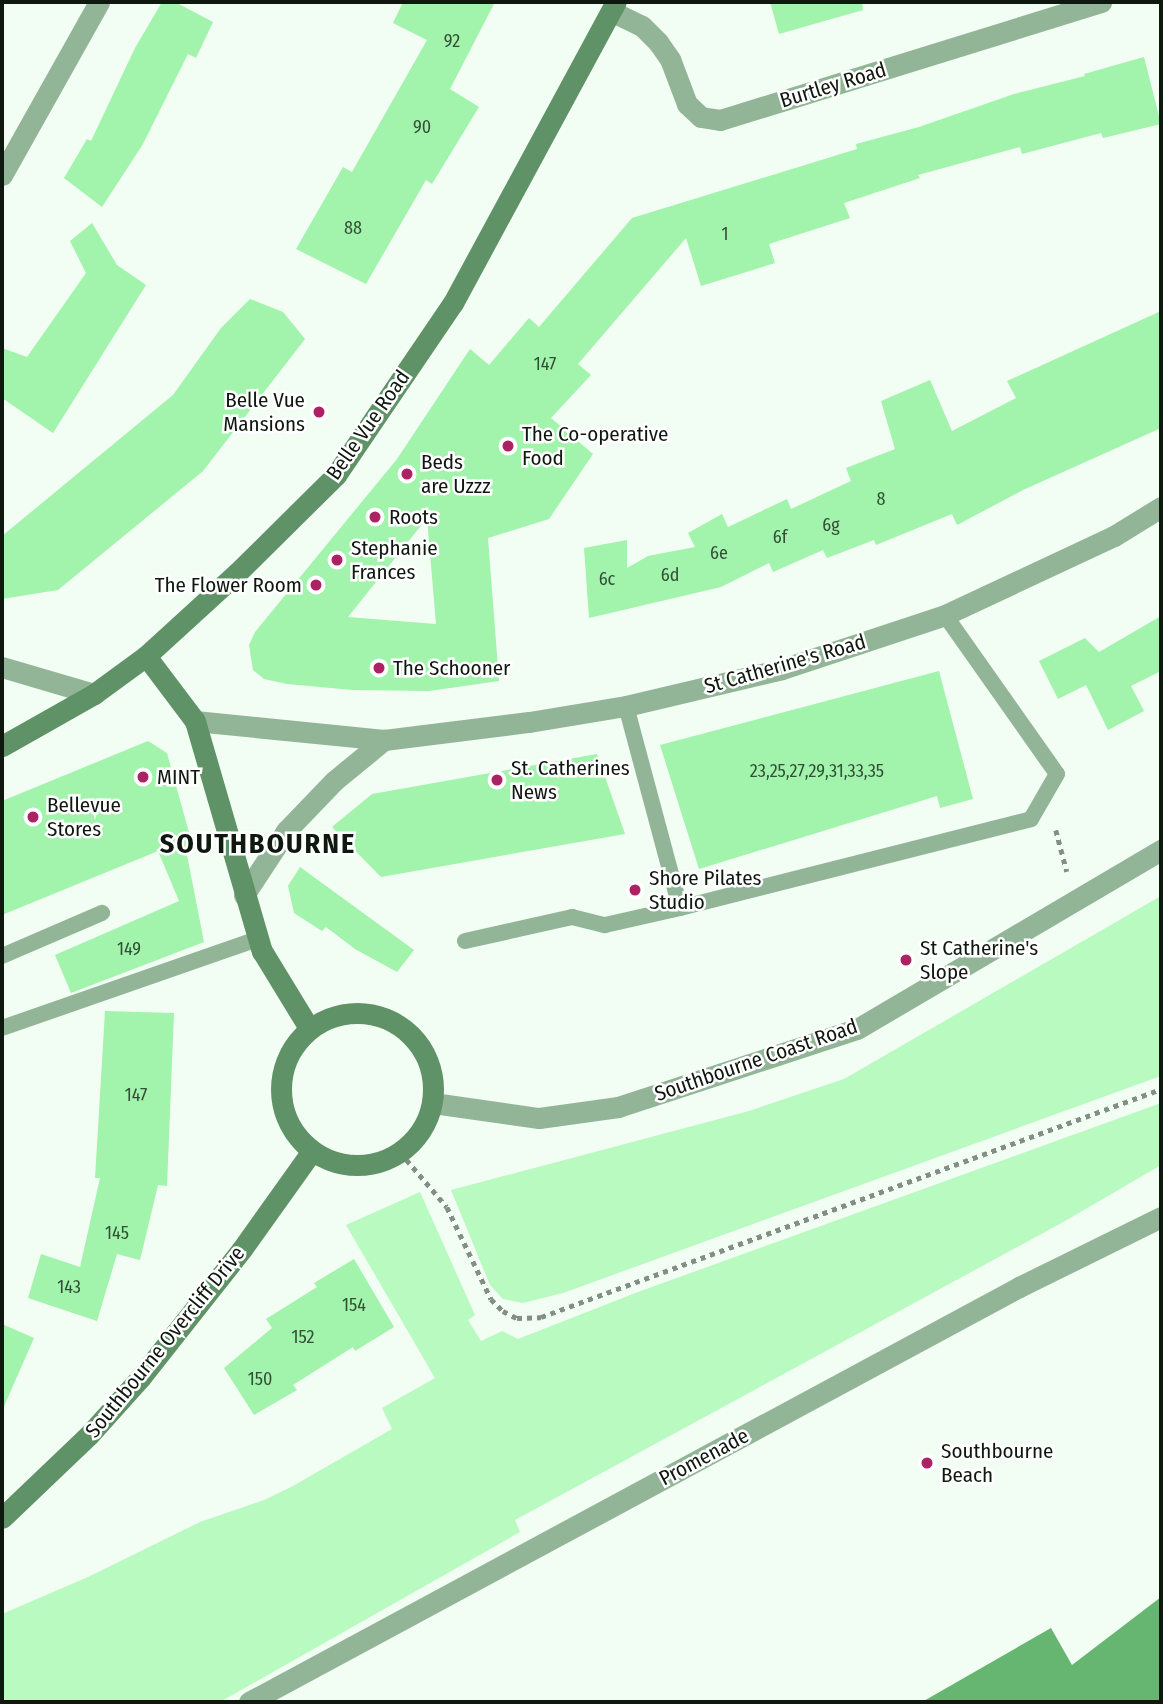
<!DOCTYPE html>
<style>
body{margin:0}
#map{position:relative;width:1163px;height:1704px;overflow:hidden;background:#f2fef3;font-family:"Fira Sans Condensed",sans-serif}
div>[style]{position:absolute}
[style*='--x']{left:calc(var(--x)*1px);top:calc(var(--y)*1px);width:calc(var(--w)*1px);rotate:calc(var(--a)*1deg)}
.green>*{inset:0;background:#b8fac0}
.water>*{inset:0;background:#66b672}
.building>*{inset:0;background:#a2f3ac}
.path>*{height:4.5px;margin-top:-2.25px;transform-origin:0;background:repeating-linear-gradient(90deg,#838e84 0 5px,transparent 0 10px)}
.lane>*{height:16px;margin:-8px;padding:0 8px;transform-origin:8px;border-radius:8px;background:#93b597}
.street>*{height:21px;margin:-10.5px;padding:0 10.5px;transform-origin:10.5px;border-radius:10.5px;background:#93b597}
.secondary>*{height:21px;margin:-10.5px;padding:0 10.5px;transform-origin:10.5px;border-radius:10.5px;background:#609267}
.secondary>.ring{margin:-10.5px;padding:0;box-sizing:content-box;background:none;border:21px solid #609267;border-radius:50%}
.dots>*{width:19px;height:19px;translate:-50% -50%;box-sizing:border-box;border:4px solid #fff;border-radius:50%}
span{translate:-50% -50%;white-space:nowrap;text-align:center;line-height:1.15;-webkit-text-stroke:5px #fff;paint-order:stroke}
.number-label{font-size:18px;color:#334f36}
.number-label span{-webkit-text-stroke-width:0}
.street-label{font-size:21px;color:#0e180f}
.poi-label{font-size:21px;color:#0e180f}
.right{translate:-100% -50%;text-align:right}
.left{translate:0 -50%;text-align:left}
.district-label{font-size:28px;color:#0e180f;font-weight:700;letter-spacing:2px}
.frame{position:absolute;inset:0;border:4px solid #0e180f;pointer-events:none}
</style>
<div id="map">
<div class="green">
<div style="clip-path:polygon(1161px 896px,1161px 1076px,563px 1293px,523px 1303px,503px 1299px,490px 1285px,451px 1190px,749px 1111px,844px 1079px)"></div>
<div style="clip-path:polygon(1161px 1103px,1161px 1165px,1065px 1221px,515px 1520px,520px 1532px,220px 1702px,2px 1702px,2px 1614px,88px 1577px,200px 1522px,264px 1500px,293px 1486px,392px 1429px,382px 1408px,435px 1378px,346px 1225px,420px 1192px,475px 1315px,468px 1320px,481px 1341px,502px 1331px,518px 1339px,638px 1292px)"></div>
</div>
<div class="water">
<div style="clip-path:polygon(1161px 1597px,1161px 1702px,922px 1702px,1051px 1628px,1072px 1665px)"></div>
</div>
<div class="building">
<div style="clip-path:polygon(162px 2px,175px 2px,213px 22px,196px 58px,188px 54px,143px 144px,102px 207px,64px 178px,87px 139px,91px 141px,135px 48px)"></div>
<div style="clip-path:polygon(403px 2px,495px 2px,450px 89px,479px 107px,432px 184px,426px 180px,366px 284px,296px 249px,343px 167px,352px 172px,427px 40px,393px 23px)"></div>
<div style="clip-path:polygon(770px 2px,862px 2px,863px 10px,779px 34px)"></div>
<div style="clip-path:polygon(evenodd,1144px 57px,1161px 124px,1103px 138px,1101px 133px,1022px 154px,1020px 147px,918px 175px,920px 178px,844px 203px,850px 218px,769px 244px,775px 263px,701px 286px,686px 238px,578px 364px,591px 375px,551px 418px,593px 454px,549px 519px,488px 538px,499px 681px,429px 691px,353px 690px,287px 684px,264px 679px,253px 670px,249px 645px,255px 632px,397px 459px,470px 349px,489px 365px,529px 318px,539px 327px,632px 218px,857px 149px,856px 144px,919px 127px,1014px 94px,1085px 76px,1084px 74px,1144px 57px,427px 518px,436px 624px,348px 617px,427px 518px)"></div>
<div style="clip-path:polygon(92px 223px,117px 265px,146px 285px,53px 433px,2px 398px,2px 348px,27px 357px,86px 273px,70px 241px)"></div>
<div style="clip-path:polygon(250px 299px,283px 312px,305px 339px,203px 471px,58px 590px,2px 599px,2px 536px,173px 395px,221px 328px)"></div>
<div style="clip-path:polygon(1161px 311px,1161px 428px,1023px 490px,957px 525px,952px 514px,876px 545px,874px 540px,827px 558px,823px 550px,773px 572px,769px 563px,721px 587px,589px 618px,584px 548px,627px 540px,627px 568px,648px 556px,695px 547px,688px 533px,722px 514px,728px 527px,787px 499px,791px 509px,851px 481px,846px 468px,895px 449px,881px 401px,930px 380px,952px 431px,1016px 398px,1007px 381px)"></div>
<div style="clip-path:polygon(1161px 616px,1161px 671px,1131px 686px,1144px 711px,1108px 730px,1086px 685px,1058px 699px,1039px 661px,1085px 638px,1099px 652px)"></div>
<div style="clip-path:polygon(939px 671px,973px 799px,940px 808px,937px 796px,699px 869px,660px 745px)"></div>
<div style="clip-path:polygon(148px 741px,167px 753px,193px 847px,186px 850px,204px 942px,71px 993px,55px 955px,179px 901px,158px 851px,2px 915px,2px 801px)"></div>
<div style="clip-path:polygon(597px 754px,625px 834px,381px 877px,332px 827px,372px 794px)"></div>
<div style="clip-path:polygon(300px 867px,414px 950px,397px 972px,355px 949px,326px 927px,322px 931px,294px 913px,288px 886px)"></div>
<div style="clip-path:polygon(105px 1011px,174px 1013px,167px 1186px,158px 1185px,140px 1260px,117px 1254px,97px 1321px,28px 1298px,41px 1254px,80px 1267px,100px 1178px,95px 1178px)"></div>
<div style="clip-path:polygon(354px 1259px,394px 1327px,355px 1351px,353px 1347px,293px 1385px,297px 1390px,254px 1415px,224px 1368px,272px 1328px,266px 1319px,317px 1287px,314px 1283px)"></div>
<div style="clip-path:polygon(2px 1324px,34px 1338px,2px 1411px)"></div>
</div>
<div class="path">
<div style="--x:1056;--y:830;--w:43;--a:75.3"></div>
<div style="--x:400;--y:1152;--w:72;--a:49.5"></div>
<div style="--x:447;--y:1207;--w:102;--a:64.4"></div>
<div style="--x:491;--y:1299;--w:17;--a:45"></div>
<div style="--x:503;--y:1311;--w:16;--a:27"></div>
<div style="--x:517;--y:1318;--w:24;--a:-2"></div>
<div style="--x:541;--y:1317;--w:661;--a:-20.19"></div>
</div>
<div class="lane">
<div style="--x:626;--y:706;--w:209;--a:75"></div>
<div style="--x:680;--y:908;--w:362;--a:-14.2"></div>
<div style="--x:1031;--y:819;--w:52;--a:-60"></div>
<div style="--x:1057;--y:774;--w:194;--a:-125.2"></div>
<div style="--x:465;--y:941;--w:110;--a:-12.6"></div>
<div style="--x:572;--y:917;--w:34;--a:14"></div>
<div style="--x:605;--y:925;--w:77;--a:-12.8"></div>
<div style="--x:2;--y:956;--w:109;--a:-23.3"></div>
<div style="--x:2;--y:1028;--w:271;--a:-19.2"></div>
</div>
<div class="street">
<div style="--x:613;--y:12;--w:32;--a:26"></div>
<div style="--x:642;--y:26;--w:23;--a:45"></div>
<div style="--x:658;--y:42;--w:21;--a:55"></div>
<div style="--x:670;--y:59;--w:48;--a:69.3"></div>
<div style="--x:687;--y:104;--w:19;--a:43"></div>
<div style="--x:701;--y:117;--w:19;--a:9"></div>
<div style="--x:720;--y:120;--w:399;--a:-17.2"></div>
<div style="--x:2;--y:175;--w:198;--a:-60.7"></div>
<div style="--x:2;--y:667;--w:96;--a:16.4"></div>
<div style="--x:195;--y:721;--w:190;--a:5.7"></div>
<div style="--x:384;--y:740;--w:146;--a:-7.1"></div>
<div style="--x:529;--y:722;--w:98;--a:-9.4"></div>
<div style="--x:626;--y:706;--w:160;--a:-13.3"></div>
<div style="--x:782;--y:669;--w:172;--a:-18.3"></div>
<div style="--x:945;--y:615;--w:187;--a:-25.1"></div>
<div style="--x:1114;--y:536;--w:55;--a:-31.7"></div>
<div style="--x:244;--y:895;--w:77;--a:-56.7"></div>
<div style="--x:286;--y:831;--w:69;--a:-46.2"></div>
<div style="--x:334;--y:781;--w:65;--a:-39.4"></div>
<div style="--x:433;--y:1103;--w:107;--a:8.1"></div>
<div style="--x:539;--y:1118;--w:80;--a:-7.9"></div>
<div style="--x:618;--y:1107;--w:251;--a:-18.1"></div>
<div style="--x:857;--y:1029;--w:353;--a:-30.5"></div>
<div style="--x:249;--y:1702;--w:875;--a:-28.32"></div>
<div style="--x:1019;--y:1287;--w:158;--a:-26.2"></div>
</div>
<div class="secondary">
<div style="--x:146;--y:656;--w:81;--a:53"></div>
<div style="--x:195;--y:721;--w:240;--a:73.8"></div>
<div style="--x:262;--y:951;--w:90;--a:58.6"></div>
<div style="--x:2;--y:746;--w:106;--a:-29.5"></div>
<div style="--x:94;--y:694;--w:64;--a:-36.2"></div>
<div style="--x:146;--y:656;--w:123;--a:-42.4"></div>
<div style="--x:237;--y:573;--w:139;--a:-44.7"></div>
<div style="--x:336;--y:475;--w:208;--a:-55.8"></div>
<div style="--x:453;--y:303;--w:342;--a:-61.6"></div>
<div class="ring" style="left:281px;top:1013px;width:131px;height:131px"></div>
<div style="--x:2;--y:1518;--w:120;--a:-43.7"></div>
<div style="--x:89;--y:1435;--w:78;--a:-48.1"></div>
<div style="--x:141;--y:1377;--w:163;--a:-51.7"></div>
<div style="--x:242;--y:1249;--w:120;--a:-54.5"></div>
</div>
<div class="dots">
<div style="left:319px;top:412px;background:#ac2263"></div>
<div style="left:508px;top:446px;background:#ac2263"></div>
<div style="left:407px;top:474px;background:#ac2263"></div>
<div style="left:375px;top:517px;background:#ac2263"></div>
<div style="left:337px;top:560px;background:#ac2263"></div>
<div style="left:316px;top:585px;background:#ac2263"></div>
<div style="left:379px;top:668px;background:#ac2263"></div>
<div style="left:143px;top:777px;background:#ac2263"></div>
<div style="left:497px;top:780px;background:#ac2263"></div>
<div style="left:33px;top:817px;background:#ac2263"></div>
<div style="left:635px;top:890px;background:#ac2263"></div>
<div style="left:906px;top:960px;background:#ac2263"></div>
<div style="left:927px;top:1463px;background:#ac2263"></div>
</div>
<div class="number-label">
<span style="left:452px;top:41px">92</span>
<span style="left:422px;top:127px">90</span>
<span style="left:353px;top:228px">88</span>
<span style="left:725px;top:234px">1</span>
<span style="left:545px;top:364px">147</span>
<span style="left:881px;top:499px">8</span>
<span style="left:831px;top:525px">6g</span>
<span style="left:780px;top:537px">6f</span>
<span style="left:719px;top:553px">6e</span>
<span style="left:670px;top:575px">6d</span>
<span style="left:607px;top:579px">6c</span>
<span style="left:817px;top:771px">23,25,27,29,31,33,35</span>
<span style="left:129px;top:949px">149</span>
<span style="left:136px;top:1095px">147</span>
<span style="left:117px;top:1233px">145</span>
<span style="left:69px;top:1287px">143</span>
<span style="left:354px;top:1305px">154</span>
<span style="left:303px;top:1337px">152</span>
<span style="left:260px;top:1379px">150</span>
</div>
<div class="street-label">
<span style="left:833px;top:85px;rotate:-17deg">Burtley Road</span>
<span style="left:368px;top:425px;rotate:-55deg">Belle Vue Road</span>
<span style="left:785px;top:664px;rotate:-16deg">St Catherine's Road</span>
<span style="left:756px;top:1060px;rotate:-19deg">Southbourne Coast Road</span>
<span style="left:165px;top:1342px;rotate:-51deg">Southbourne Overcliff Drive</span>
<span style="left:704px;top:1457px;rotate:-28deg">Promenade</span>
</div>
<div class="poi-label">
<span class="right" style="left:305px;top:412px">Belle Vue<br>Mansions</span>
<span class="left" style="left:522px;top:446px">The Co-operative<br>Food</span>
<span class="left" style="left:421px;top:474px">Beds<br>are Uzzz</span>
<span class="left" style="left:389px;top:517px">Roots</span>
<span class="left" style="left:351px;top:560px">Stephanie<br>Frances</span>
<span class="right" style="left:302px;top:585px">The Flower Room</span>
<span class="left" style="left:393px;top:668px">The Schooner</span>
<span class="left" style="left:511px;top:780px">St. Catherines<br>News</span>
<span class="left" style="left:157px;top:777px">MINT</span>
<span class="left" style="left:47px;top:817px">Bellevue<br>Stores</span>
<span class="left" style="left:649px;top:890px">Shore Pilates<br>Studio</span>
<span class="left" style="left:920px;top:960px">St Catherine's<br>Slope</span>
<span class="left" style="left:941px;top:1463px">Southbourne<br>Beach</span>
</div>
<div class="district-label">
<span style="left:258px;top:844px">SOUTHBOURNE</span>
</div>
<div class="frame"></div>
</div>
